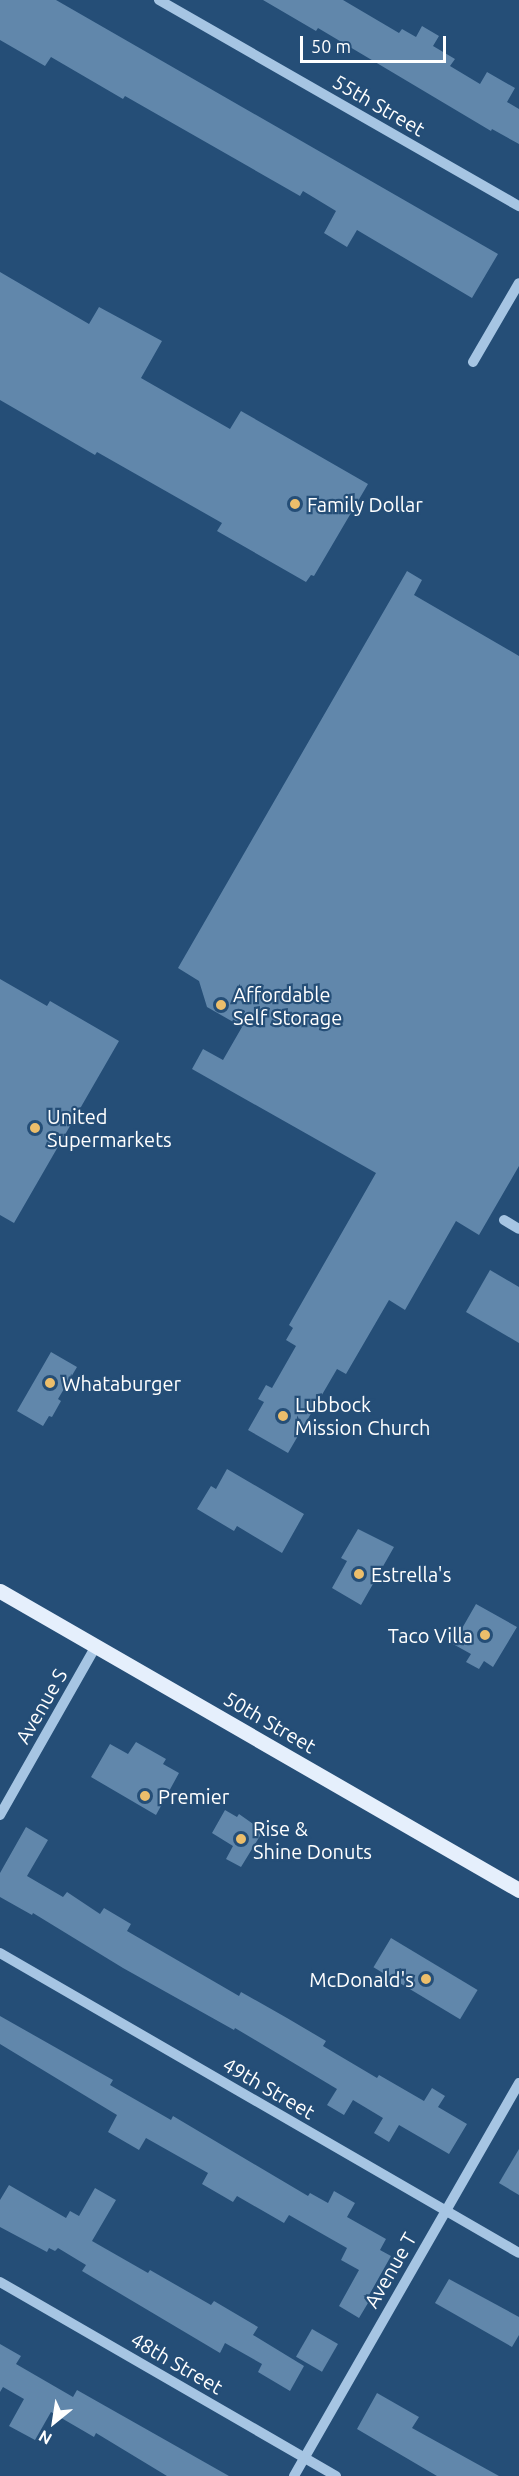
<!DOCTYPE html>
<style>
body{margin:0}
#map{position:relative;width:519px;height:2476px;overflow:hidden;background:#254e77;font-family:Ubuntu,sans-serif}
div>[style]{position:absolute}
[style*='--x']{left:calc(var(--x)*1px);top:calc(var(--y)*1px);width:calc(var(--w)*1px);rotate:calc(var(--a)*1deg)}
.building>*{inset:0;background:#6187ab;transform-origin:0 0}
.minor>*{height:10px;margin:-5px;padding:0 5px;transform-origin:5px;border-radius:5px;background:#a6c5e3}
.major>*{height:15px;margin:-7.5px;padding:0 7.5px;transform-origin:7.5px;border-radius:7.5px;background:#e5effc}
.dots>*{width:16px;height:16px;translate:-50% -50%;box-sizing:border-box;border:3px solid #254e77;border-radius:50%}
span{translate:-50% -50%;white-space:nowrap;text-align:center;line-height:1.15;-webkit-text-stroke:4.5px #254e77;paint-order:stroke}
.street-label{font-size:20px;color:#fff}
.poi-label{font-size:20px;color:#fff}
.left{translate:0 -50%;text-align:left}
.right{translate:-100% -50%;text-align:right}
.north{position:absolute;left:24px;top:2392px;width:60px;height:60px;-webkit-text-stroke:4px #254e77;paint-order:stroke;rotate:210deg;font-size:16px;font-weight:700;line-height:24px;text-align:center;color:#fff}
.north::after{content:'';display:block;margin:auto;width:21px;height:27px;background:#fff;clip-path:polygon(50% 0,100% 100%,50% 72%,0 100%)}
.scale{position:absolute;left:300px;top:36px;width:146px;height:27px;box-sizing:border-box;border:3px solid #fff;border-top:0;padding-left:8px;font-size:18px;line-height:21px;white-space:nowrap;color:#fff;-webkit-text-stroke:4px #254e77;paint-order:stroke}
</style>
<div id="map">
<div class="building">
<div style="clip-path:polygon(0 0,56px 0,498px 254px,472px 298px,357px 230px,347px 247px,324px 233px,336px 211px,303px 191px,300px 196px,125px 96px,123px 99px,51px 57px,45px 66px,0 40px)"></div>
<div style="clip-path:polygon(263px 0,343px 0,399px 33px,402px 29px,416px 37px,422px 26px,439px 36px,433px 46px,455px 59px,450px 66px,480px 84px,487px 72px,515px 88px,507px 102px,519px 109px,519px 144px,492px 129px,491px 131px,318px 28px,316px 31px)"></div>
<div style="clip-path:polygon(0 272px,89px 324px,99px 307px,162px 341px,141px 378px,230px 429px,241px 411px,368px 484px,314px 576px,311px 575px,306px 582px,217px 531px,222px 523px,97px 452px,95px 455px,0 400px)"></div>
<div style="clip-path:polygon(407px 571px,422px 580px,414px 595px,519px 656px,519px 1166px,479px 1235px,456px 1221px,405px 1310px,389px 1300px,346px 1374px,337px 1369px,288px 1453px,248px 1430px,264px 1402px,258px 1399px,266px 1385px,272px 1388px,296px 1346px,286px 1340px,293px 1328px,289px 1325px,376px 1173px,192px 1069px,203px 1049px,223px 1060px,242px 1027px,207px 1007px,199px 981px,178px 968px)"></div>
<div style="clip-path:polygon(0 979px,47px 1006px,50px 1001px,119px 1041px,14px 1223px,0 1215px)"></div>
<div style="clip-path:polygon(490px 1270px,519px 1287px,519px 1343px,466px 1312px)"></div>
<div style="clip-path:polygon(51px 1352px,77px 1367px,58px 1399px,61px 1401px,52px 1417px,49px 1416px,43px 1426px,17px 1411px)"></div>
<div style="clip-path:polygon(227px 1469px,304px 1514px,282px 1553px,237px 1526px,234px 1531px,197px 1509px,211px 1486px,216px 1489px)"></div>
<div style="clip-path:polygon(358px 1529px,394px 1547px,361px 1605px,332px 1588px,347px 1561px,341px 1558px)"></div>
<div style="clip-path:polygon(476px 1604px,517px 1627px,493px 1667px,484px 1661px,479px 1669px,466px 1662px,471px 1654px,453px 1644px)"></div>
<div style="clip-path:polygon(136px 1742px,166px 1759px,163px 1764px,179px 1773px,156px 1815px,91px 1777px,110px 1744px,128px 1754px)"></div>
<div style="clip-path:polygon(225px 1810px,237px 1817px,239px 1814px,263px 1831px,241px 1867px,226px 1859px,233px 1846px,212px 1833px)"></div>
<div style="clip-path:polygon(26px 1827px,48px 1840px,27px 1876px,63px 1897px,67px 1892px,100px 1914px,104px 1908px,131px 1924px,127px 1931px,239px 1996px,241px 1992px,287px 2018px,326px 2041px,323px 2046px,377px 2078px,379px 2075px,424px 2101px,432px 2088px,445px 2096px,438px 2107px,467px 2124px,449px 2154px,399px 2125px,389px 2142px,374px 2133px,383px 2118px,353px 2100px,344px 2115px,327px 2105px,337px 2089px,235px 2028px,234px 2030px,123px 1968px,33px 1913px,32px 1915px,0 1897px,0 1873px)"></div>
<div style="left:391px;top:1938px;width:101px;height:34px;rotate:31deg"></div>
<div style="clip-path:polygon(0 2016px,113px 2080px,110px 2085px,171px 2120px,173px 2116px,308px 2196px,310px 2193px,328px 2203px,334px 2191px,355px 2203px,347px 2217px,386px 2239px,380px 2250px,391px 2256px,368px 2297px,371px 2298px,359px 2318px,339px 2306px,359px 2270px,341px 2260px,347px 2248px,289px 2215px,284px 2223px,237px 2196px,233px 2202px,202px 2184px,208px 2173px,146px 2138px,139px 2150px,108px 2132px,117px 2115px,0 2044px)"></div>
<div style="clip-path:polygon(519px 2149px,519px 2195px,499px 2183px)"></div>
<div style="clip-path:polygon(9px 2185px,66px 2218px,70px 2211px,79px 2216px,95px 2188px,116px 2200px,92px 2241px,148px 2273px,150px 2270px,211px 2305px,214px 2301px,258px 2327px,253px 2335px,304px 2366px,290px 2391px,258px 2372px,262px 2364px,225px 2343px,220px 2353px,82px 2271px,86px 2265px,58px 2248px,55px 2251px,49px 2248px,47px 2252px,0 2227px,0 2200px)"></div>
<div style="clip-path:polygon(449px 2279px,519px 2317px,519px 2335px,512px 2347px,435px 2303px)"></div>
<div style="left:312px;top:2329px;width:30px;height:32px;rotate:30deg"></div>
<div style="clip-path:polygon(0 2344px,21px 2356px,16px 2364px,73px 2397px,77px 2390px,229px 2476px,167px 2476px,96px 2433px,94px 2437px,51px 2412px,35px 2440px,9px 2426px,24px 2399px,3px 2387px,0 2392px)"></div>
<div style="clip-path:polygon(377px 2393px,419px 2417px,412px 2428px,499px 2476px,437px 2476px,357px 2429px)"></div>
</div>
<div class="minor">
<div style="--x:159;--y:0;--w:415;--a:29.8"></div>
<div style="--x:473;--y:362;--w:91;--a:-59.8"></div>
<div style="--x:504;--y:1220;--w:17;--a:31"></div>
<div style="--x:0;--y:1815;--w:194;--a:-60.4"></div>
<div style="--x:0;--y:1953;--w:599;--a:30.03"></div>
<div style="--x:0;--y:2282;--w:388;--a:30"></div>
<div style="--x:294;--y:2476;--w:453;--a:-60.2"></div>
</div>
<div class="major">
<div style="--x:0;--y:1591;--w:599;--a:29.95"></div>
</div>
<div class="dots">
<div style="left:295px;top:504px;background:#ecbe6b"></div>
<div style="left:221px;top:1005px;background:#ecbe6b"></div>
<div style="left:35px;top:1128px;background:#ecbe6b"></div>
<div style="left:50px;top:1383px;background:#ecbe6b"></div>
<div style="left:283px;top:1416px;background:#ecbe6b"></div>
<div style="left:359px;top:1574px;background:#ecbe6b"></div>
<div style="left:485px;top:1635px;background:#ecbe6b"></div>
<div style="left:145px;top:1796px;background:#ecbe6b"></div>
<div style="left:241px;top:1839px;background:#ecbe6b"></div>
<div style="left:426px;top:1979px;background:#ecbe6b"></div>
</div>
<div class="street-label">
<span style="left:379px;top:105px;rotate:30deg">55th Street</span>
<span style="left:41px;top:1706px;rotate:-60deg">Avenue S</span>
<span style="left:270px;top:1722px;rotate:30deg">50th Street</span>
<span style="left:269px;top:2088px;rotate:30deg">49th Street</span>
<span style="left:390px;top:2270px;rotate:-60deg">Avenue T</span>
<span style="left:177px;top:2363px;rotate:30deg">48th Street</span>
</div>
<div class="poi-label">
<span class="left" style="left:307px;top:504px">Family Dollar</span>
<span class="left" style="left:233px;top:1006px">Affordable<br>Self Storage</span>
<span class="left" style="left:47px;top:1128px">United<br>Supermarkets</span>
<span class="left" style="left:62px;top:1383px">Whataburger</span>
<span class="left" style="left:295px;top:1416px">Lubbock<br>Mission Church</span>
<span class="left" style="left:371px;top:1574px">Estrella's</span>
<span class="right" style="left:473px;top:1635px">Taco Villa</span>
<span class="left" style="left:158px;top:1796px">Premier</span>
<span class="left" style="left:253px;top:1840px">Rise &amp;<br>Shine Donuts</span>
<span class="right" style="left:414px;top:1979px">McDonald's</span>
</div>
<div class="north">N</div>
<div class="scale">50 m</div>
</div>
